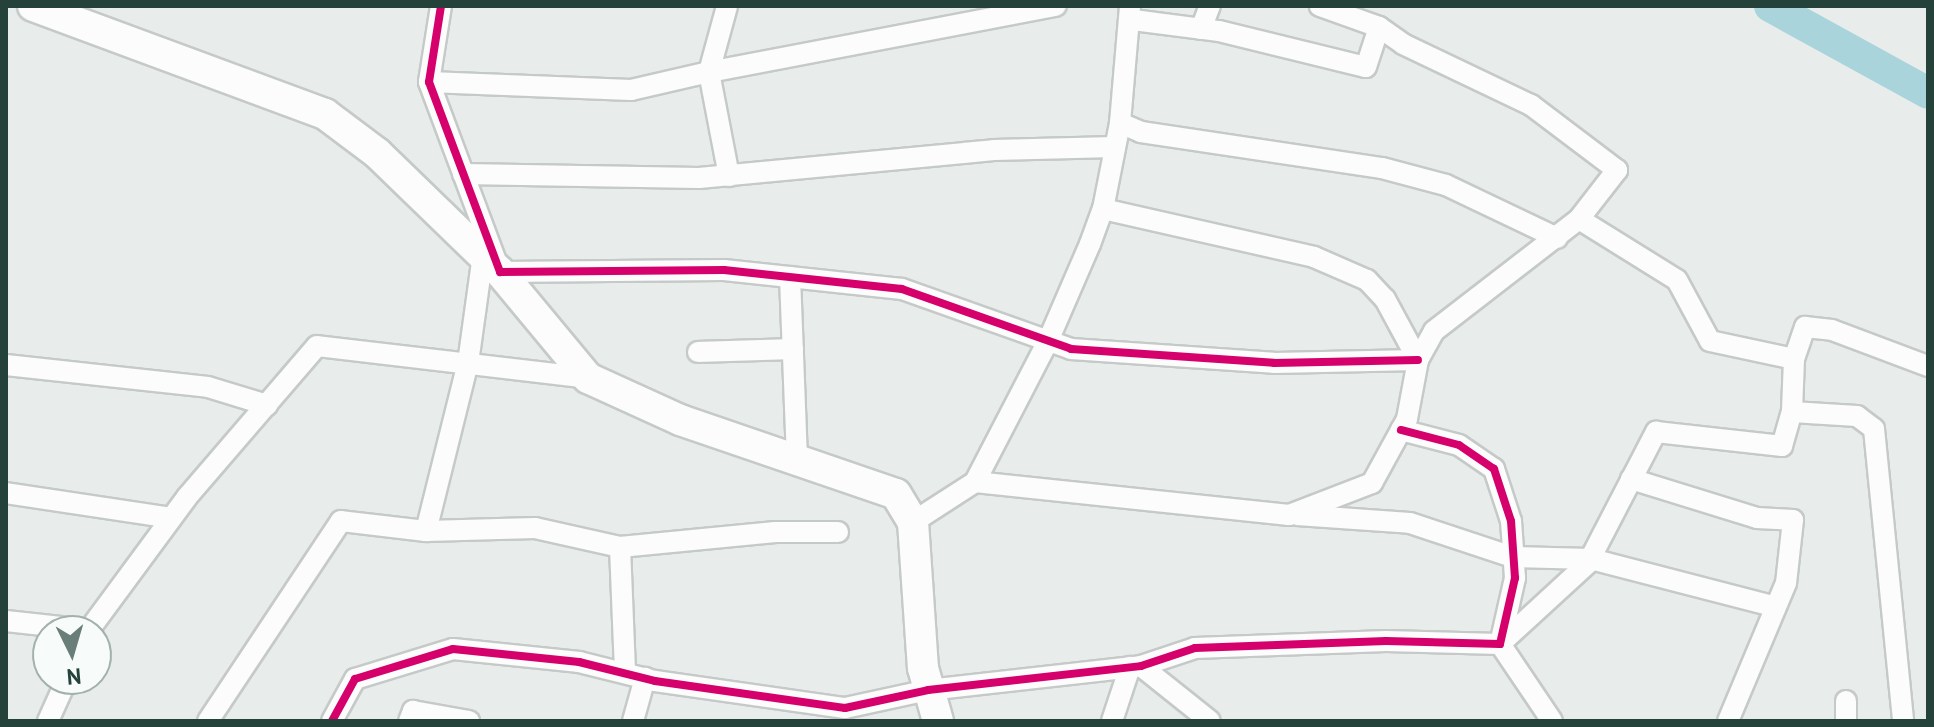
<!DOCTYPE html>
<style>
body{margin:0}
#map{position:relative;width:1934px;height:727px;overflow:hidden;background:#e8edeb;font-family:"PT Sans",sans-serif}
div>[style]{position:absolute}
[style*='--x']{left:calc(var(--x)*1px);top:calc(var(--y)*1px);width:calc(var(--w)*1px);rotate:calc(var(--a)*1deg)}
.river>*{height:32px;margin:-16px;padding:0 16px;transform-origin:16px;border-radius:16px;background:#a9d4db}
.roads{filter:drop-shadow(2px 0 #c5cac8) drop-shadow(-2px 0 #c5cac8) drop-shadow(0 2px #c5cac8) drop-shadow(0 -2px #c5cac8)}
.minor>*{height:20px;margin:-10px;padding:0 10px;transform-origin:10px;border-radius:10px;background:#fcfcfc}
.secondary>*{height:30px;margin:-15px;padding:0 15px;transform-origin:15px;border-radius:15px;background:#fcfcfc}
.cycleway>*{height:8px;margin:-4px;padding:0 4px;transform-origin:4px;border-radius:4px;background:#d6006c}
span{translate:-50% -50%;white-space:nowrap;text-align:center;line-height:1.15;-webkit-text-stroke:8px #f7fbf9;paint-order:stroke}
.frame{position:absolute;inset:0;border:8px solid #24423a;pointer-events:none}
.north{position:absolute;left:32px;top:615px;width:80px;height:80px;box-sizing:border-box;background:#f7fbf9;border:2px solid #a3b1ad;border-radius:50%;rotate:175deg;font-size:22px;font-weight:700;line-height:32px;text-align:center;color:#24423a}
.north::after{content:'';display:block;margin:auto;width:28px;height:36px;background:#697e78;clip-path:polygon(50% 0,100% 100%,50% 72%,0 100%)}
</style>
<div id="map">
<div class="river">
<div style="--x:1770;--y:6;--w:180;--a:28.8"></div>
</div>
<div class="roads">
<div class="minor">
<div style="--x:441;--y:6;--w:77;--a:99"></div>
<div style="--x:429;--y:82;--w:203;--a:69.5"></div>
<div style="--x:500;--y:272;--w:224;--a:-0.5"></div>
<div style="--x:724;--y:270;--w:179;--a:6.1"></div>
<div style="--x:902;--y:289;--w:179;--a:19.5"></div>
<div style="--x:1071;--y:349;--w:203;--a:3.9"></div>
<div style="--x:1274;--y:363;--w:144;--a:-1.2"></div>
<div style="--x:1133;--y:20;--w:87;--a:7.3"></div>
<div style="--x:1219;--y:31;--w:151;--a:13.8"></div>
<div style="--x:1366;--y:67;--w:42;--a:-72"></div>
<div style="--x:1379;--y:27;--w:63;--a:-160.4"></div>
<div style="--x:1379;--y:27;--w:29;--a:35"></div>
<div style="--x:1403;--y:44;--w:142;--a:25.5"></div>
<div style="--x:1531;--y:105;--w:108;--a:37.1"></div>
<div style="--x:1617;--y:170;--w:62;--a:127.8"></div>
<div style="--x:1201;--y:29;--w:25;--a:-69"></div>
<div style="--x:429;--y:82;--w:202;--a:2.3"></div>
<div style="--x:631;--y:90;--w:80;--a:-13"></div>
<div style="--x:709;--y:72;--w:68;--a:-74.7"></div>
<div style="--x:1120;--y:123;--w:23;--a:23"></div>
<div style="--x:1141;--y:132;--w:244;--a:8.5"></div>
<div style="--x:1382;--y:168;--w:66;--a:14.9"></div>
<div style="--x:1446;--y:185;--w:123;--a:25.5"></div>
<div style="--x:463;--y:174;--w:236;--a:1"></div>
<div style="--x:699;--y:178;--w:296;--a:-5.4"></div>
<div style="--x:994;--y:150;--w:121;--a:-1.4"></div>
<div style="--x:729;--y:176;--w:106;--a:-100.9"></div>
<div style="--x:709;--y:72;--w:353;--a:-10.8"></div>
<div style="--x:1103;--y:209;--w:216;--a:12.8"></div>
<div style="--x:1314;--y:257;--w:58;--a:23.5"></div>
<div style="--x:1367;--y:280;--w:26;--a:47"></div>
<div style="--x:1385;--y:299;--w:69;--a:61.6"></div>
<div style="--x:790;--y:277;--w:183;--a:87.8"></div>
<div style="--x:698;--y:352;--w:95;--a:-1.8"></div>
<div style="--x:1794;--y:359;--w:34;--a:-71"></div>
<div style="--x:1805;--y:327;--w:27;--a:6"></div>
<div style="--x:1832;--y:330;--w:103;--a:20.6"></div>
<div style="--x:6;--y:365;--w:203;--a:6.2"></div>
<div style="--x:208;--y:387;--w:62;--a:17"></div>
<div style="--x:1631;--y:479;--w:132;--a:17.2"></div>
<div style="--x:1757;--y:518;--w:36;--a:3"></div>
<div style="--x:1793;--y:520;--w:63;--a:96.3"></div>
<div style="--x:1786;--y:583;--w:150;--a:112.8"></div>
<div style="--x:975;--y:482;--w:316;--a:6"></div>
<div style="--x:1289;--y:515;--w:89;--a:-21.1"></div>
<div style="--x:1372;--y:483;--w:73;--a:-61.3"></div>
<div style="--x:1407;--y:419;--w:60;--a:-79.4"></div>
<div style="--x:1418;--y:360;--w:33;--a:-61"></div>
<div style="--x:1434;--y:331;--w:183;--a:-37.7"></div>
<div style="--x:1579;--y:219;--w:115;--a:31.9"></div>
<div style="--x:1677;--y:280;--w:69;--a:61.6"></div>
<div style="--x:1710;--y:341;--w:86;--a:12.1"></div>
<div style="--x:1794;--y:359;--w:53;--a:92.2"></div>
<div style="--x:6;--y:493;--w:167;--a:8.6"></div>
<div style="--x:1297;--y:515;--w:113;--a:4"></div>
<div style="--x:1410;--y:523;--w:108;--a:18.3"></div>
<div style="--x:1513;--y:557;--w:78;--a:1.5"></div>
<div style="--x:1591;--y:559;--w:188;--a:14.5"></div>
<div style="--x:913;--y:522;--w:74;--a:-32.8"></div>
<div style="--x:975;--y:482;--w:159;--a:-62.6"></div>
<div style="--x:1048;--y:341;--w:106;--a:-66.6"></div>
<div style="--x:1090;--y:244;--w:37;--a:-70"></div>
<div style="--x:1103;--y:209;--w:88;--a:-78.8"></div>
<div style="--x:1120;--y:123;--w:117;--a:-85.1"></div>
<div style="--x:426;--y:531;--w:109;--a:-1.6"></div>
<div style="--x:535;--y:528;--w:87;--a:12.6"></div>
<div style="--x:620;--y:547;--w:126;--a:87.7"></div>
<div style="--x:620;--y:547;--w:156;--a:-5.5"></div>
<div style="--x:775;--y:532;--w:63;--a:0"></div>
<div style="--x:6;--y:621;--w:83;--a:6.2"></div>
<div style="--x:89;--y:630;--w:165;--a:-53.6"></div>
<div style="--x:187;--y:497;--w:199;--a:-49.3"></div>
<div style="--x:317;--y:346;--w:273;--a:6.7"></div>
<div style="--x:1141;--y:666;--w:88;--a:38.6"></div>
<div style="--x:1846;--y:701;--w:20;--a:90"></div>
<div style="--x:48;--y:721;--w:46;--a:-65.7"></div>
<div style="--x:208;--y:721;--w:240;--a:-56.4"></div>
<div style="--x:341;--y:521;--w:86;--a:6.7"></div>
<div style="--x:426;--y:531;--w:173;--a:-76"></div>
<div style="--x:468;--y:363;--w:109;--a:-82.1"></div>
<div style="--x:332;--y:721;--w:48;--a:-61.3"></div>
<div style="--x:355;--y:679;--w:102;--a:-17"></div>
<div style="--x:453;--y:649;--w:127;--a:5.9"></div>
<div style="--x:579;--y:662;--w:78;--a:14"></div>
<div style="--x:655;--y:681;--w:192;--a:8.1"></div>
<div style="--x:845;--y:708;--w:85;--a:-12.2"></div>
<div style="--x:928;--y:690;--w:214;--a:-6.4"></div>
<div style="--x:1141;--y:666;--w:57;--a:-18.4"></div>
<div style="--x:1195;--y:648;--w:191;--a:-2.1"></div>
<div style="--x:1386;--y:641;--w:114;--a:1.5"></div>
<div style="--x:1500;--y:644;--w:68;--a:-77.2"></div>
<div style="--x:1515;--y:578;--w:57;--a:-94"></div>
<div style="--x:1511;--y:521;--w:55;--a:-108.1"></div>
<div style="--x:1494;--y:469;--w:42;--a:-145.6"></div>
<div style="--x:1459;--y:445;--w:60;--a:-165.5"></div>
<div style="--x:409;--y:721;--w:11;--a:-68"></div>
<div style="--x:413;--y:711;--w:57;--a:10.1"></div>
<div style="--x:633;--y:721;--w:45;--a:-74.4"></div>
<div style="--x:1112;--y:721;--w:57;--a:-71.6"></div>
<div style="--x:1552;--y:721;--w:93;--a:-124"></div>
<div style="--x:1500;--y:644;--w:120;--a:-42.6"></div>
<div style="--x:1588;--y:563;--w:148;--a:-62.6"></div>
<div style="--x:1656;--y:432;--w:127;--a:6.3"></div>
<div style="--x:1782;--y:446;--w:35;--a:-74"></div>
<div style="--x:1792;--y:412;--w:65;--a:3.5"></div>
<div style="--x:1857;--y:416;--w:21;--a:37"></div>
<div style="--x:1874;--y:429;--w:293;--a:84.3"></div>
</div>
<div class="secondary">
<div style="--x:33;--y:6;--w:311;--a:20.3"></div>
<div style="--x:325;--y:114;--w:65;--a:36.9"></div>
<div style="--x:377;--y:153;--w:171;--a:44.1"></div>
<div style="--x:500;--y:272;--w:138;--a:50.3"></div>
<div style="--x:588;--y:378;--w:101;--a:24.5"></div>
<div style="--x:680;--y:420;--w:228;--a:18.9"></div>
<div style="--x:896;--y:494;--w:33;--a:59"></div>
<div style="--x:913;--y:522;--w:146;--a:86.1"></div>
<div style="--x:923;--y:668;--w:55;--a:74.2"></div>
</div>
</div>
<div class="cycleway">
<div style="--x:441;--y:6;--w:77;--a:99"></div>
<div style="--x:429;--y:82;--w:203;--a:69.5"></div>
<div style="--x:500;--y:272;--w:224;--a:-0.5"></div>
<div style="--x:724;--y:270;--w:179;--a:6.1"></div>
<div style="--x:902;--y:289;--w:179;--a:19.5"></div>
<div style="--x:1071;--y:349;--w:203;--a:3.9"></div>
<div style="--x:1274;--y:363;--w:144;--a:-1.2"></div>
<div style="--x:332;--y:721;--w:48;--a:-61.3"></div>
<div style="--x:355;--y:679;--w:102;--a:-17"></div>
<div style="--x:453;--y:649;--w:127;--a:5.9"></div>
<div style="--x:579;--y:662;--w:78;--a:14"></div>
<div style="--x:655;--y:681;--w:192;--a:8.1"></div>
<div style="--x:845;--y:708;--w:85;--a:-12.2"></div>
<div style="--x:928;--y:690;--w:214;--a:-6.4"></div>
<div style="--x:1141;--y:666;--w:57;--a:-18.4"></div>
<div style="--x:1195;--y:648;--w:191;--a:-2.1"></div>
<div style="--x:1386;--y:641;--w:114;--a:1.5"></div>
<div style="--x:1500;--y:644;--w:68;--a:-77.2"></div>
<div style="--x:1515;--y:578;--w:57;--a:-94"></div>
<div style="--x:1511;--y:521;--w:55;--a:-108.1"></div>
<div style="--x:1494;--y:469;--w:42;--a:-145.6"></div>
<div style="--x:1459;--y:445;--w:60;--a:-165.5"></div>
</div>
<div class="frame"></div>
<div class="north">N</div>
</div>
